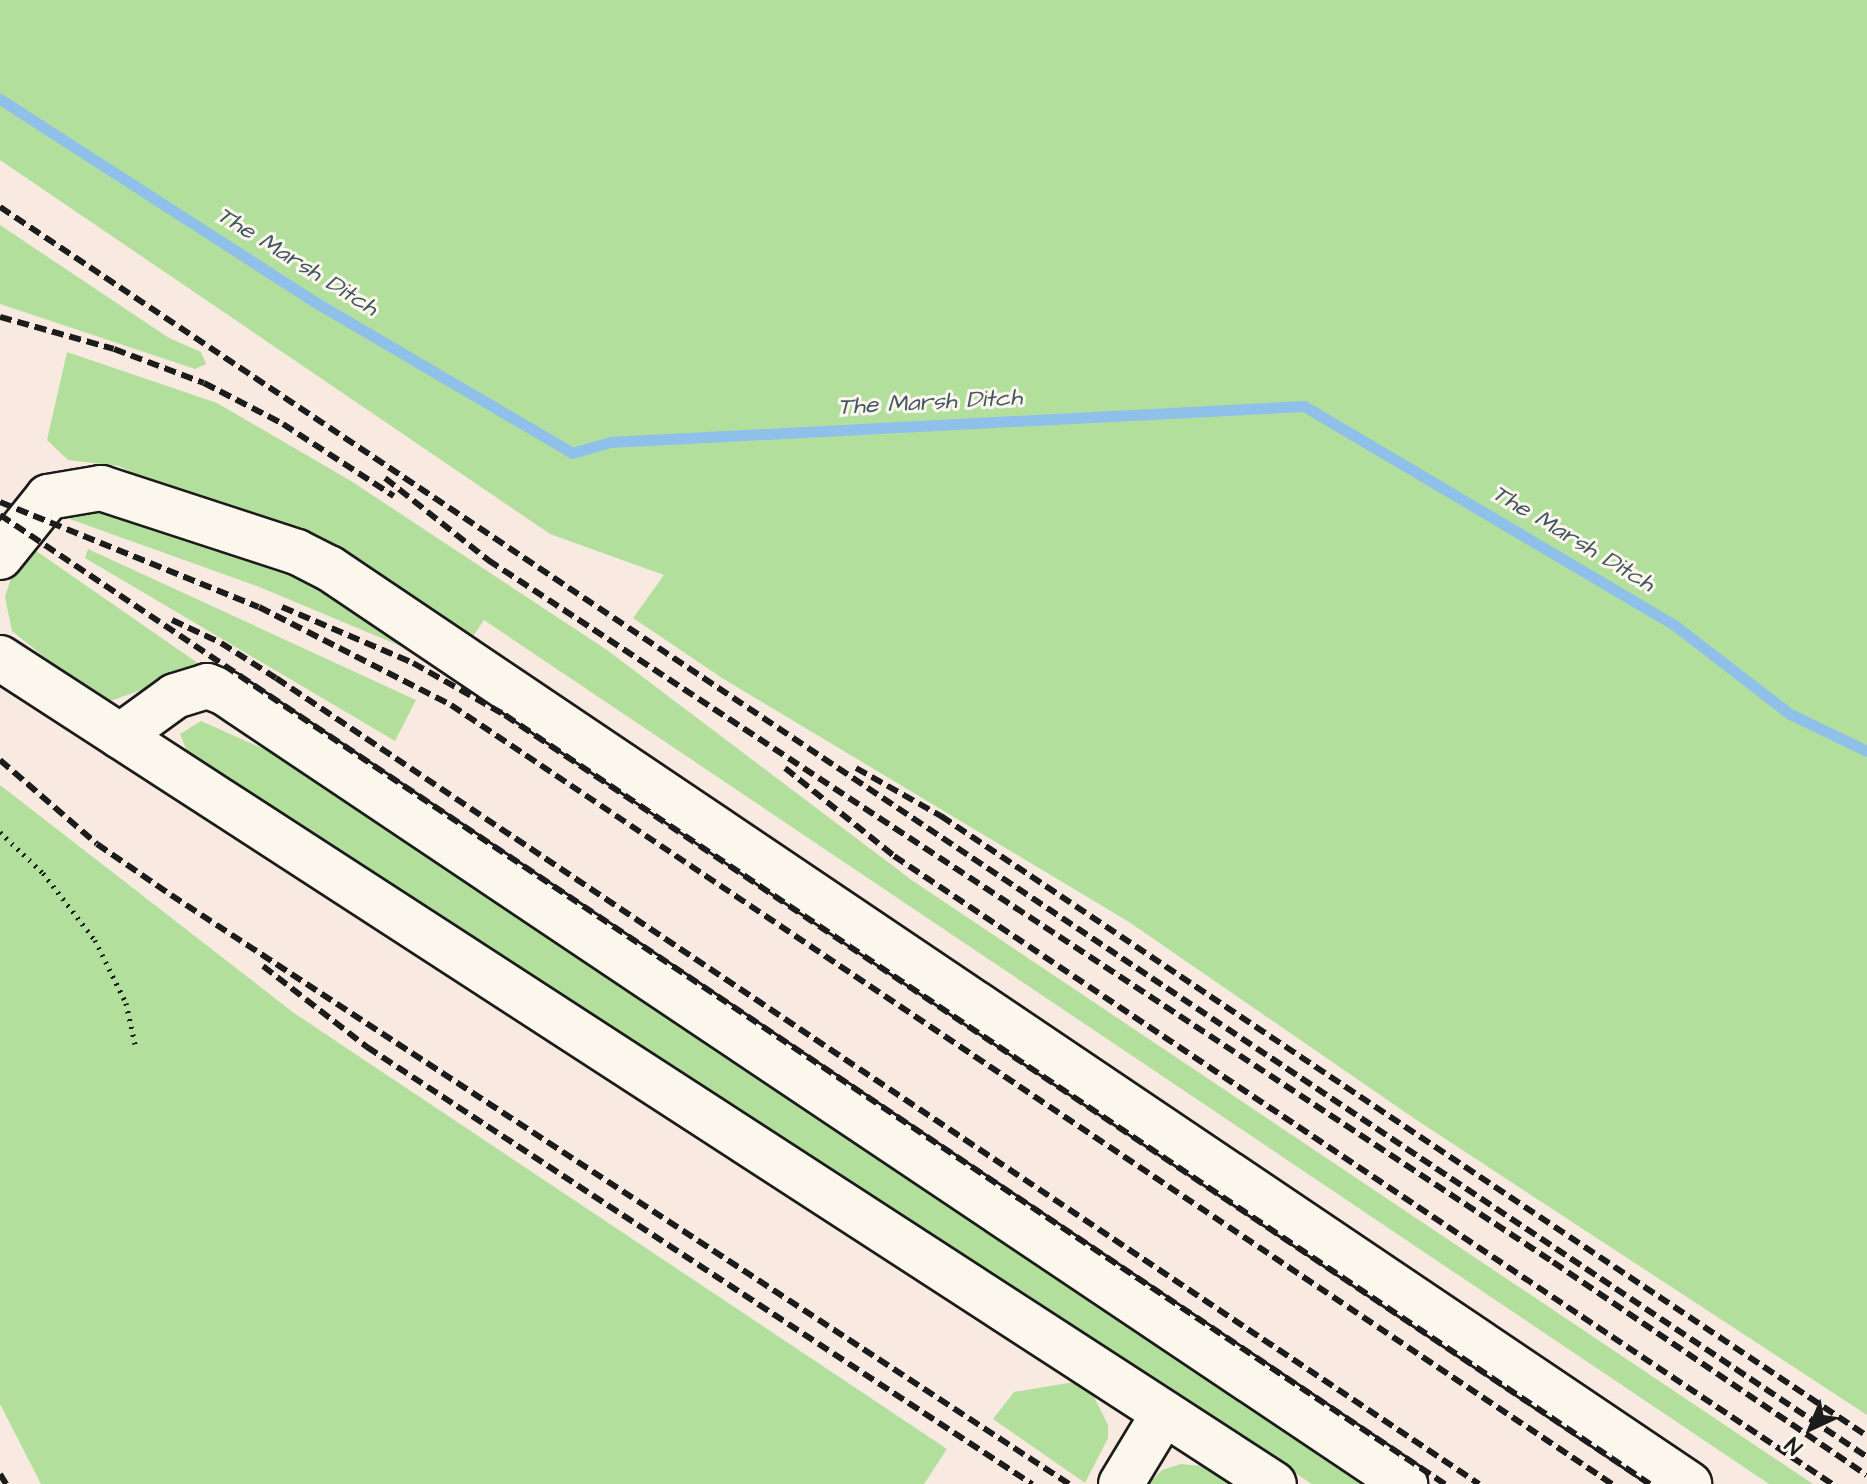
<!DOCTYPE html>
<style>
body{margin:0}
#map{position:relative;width:1867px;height:1484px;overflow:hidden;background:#f9eae1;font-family:"Architects Daughter",sans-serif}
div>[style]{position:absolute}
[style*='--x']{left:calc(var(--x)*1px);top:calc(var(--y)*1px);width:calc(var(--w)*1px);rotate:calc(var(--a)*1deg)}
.green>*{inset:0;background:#b3df9d}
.stream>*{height:11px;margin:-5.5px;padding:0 5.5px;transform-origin:5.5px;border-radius:5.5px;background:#8ec0ea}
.path>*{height:5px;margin-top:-2.5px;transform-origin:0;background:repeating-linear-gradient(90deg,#1c1c1c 0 2px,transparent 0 8px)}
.roads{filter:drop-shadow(2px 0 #1c1c1c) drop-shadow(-2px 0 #1c1c1c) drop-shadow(0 2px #1c1c1c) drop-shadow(0 -2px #1c1c1c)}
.minor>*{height:44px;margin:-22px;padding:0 22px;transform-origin:22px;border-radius:22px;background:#fbf7ec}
.rail>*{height:6px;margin-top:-3px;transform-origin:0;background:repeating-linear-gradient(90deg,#1c1c1c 0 12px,transparent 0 18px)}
span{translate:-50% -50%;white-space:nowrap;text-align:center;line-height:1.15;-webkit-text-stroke:6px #fbf7ec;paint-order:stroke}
.water-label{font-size:24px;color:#445564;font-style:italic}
.north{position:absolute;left:1771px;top:1388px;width:80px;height:80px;-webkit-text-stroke:6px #fbf7ec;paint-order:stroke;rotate:224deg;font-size:22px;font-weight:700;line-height:32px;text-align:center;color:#1c1c1c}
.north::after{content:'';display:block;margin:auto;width:28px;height:36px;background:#1c1c1c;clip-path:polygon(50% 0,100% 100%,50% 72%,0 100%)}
</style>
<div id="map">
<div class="green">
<div style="clip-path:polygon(0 0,1867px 0,1867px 1415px,1415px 1119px,1129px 922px,722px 678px,633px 618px,664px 575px,550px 534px,0 160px)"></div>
<div style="clip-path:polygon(0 225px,169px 338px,201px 352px,206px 364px,195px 369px,0 304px)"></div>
<div style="clip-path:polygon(67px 352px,217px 403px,351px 481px,607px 650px,913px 881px,1813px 1484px,1769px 1484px,484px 620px,467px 645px,119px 466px,68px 460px,47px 440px)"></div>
<div style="clip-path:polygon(88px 504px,325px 583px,422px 655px,257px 586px,64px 517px,71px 505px)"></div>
<div style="clip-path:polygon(29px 546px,205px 668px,110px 701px,75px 682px,12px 631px,5px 597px,18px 556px)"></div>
<div style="clip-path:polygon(88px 549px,416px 700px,395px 741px,85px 558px)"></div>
<div style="clip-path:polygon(201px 721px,289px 760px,1380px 1484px,1312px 1484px,188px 754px,180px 734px)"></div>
<div style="clip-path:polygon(0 785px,294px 1013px,947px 1449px,924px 1484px,41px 1484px,0 1404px)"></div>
<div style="clip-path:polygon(1074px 1382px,1093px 1395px,1108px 1425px,1108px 1438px,1085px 1483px,993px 1419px,1014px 1392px)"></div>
<div style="clip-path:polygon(1181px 1464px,1202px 1466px,1232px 1484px,1148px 1484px,1162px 1470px)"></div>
</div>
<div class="stream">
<div style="--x:0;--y:99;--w:375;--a:32.8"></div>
<div style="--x:315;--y:302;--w:298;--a:30.4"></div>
<div style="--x:572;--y:453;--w:40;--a:-16"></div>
<div style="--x:610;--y:442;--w:695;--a:-2.97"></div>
<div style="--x:1304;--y:406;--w:429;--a:30.6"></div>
<div style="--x:1673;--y:624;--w:148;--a:37.6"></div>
<div style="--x:1790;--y:714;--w:85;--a:25.7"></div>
</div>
<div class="path">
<div style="--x:0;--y:832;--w:59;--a:43.6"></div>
<div style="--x:43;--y:873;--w:85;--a:52.2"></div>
<div style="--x:95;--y:940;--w:70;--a:63.8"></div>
<div style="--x:126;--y:1003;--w:42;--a:77.6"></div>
</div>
<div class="roads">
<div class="minor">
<div style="--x:0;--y:557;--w:77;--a:-51.3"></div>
<div style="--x:48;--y:497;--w:54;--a:-9.6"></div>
<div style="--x:101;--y:488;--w:206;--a:18.1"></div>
<div style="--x:297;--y:552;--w:36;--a:27"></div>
<div style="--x:329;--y:568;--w:1640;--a:33.96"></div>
<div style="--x:0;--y:658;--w:1518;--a:32.96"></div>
<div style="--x:120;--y:736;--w:68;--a:-36"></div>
<div style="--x:175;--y:696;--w:34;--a:-17"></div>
<div style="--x:207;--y:686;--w:19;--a:21"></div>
<div style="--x:225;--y:693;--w:1421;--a:33.84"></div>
<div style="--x:1121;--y:1484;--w:83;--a:-58.8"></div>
</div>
</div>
<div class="rail">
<div style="--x:0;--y:207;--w:2247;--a:33.8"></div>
<div style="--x:0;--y:317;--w:118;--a:15.7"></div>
<div style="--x:114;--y:349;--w:96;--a:20.7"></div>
<div style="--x:204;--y:383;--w:89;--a:27.4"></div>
<div style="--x:283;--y:424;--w:132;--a:33"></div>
<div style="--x:385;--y:478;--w:132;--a:38.5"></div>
<div style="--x:488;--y:560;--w:1276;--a:33.39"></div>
<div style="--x:1553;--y:1262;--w:379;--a:34.2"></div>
<div style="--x:0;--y:502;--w:279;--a:22.1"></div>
<div style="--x:259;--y:607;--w:216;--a:27"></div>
<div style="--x:451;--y:705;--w:1398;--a:33.86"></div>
<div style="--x:0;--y:515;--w:1740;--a:33.85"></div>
<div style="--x:282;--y:607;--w:142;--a:23.1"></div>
<div style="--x:413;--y:663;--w:106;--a:29.5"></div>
<div style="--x:505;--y:715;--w:1379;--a:33.89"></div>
<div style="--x:172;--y:620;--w:54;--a:25.1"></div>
<div style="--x:221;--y:643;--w:65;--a:32.5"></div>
<div style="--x:276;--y:678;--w:1448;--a:33.82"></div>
<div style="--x:0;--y:760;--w:128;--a:40.9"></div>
<div style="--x:97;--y:844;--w:90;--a:34.6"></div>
<div style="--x:171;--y:895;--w:1074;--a:33.26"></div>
<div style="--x:785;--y:768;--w:140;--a:38.9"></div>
<div style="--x:894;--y:856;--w:1129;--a:33.8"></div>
<div style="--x:856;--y:768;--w:98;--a:29.5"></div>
<div style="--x:941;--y:816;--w:1114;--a:33.8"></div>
<div style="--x:263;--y:966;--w:132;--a:37.9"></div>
<div style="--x:367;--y:1047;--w:796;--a:33.31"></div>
<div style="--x:0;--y:1474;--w:12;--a:59"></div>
</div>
<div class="water-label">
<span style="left:297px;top:262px;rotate:32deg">The Marsh Ditch</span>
<span style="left:930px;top:403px;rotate:-3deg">The Marsh Ditch</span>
<span style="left:1573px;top:539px;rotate:31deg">The Marsh Ditch</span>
</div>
<div class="north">N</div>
</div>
